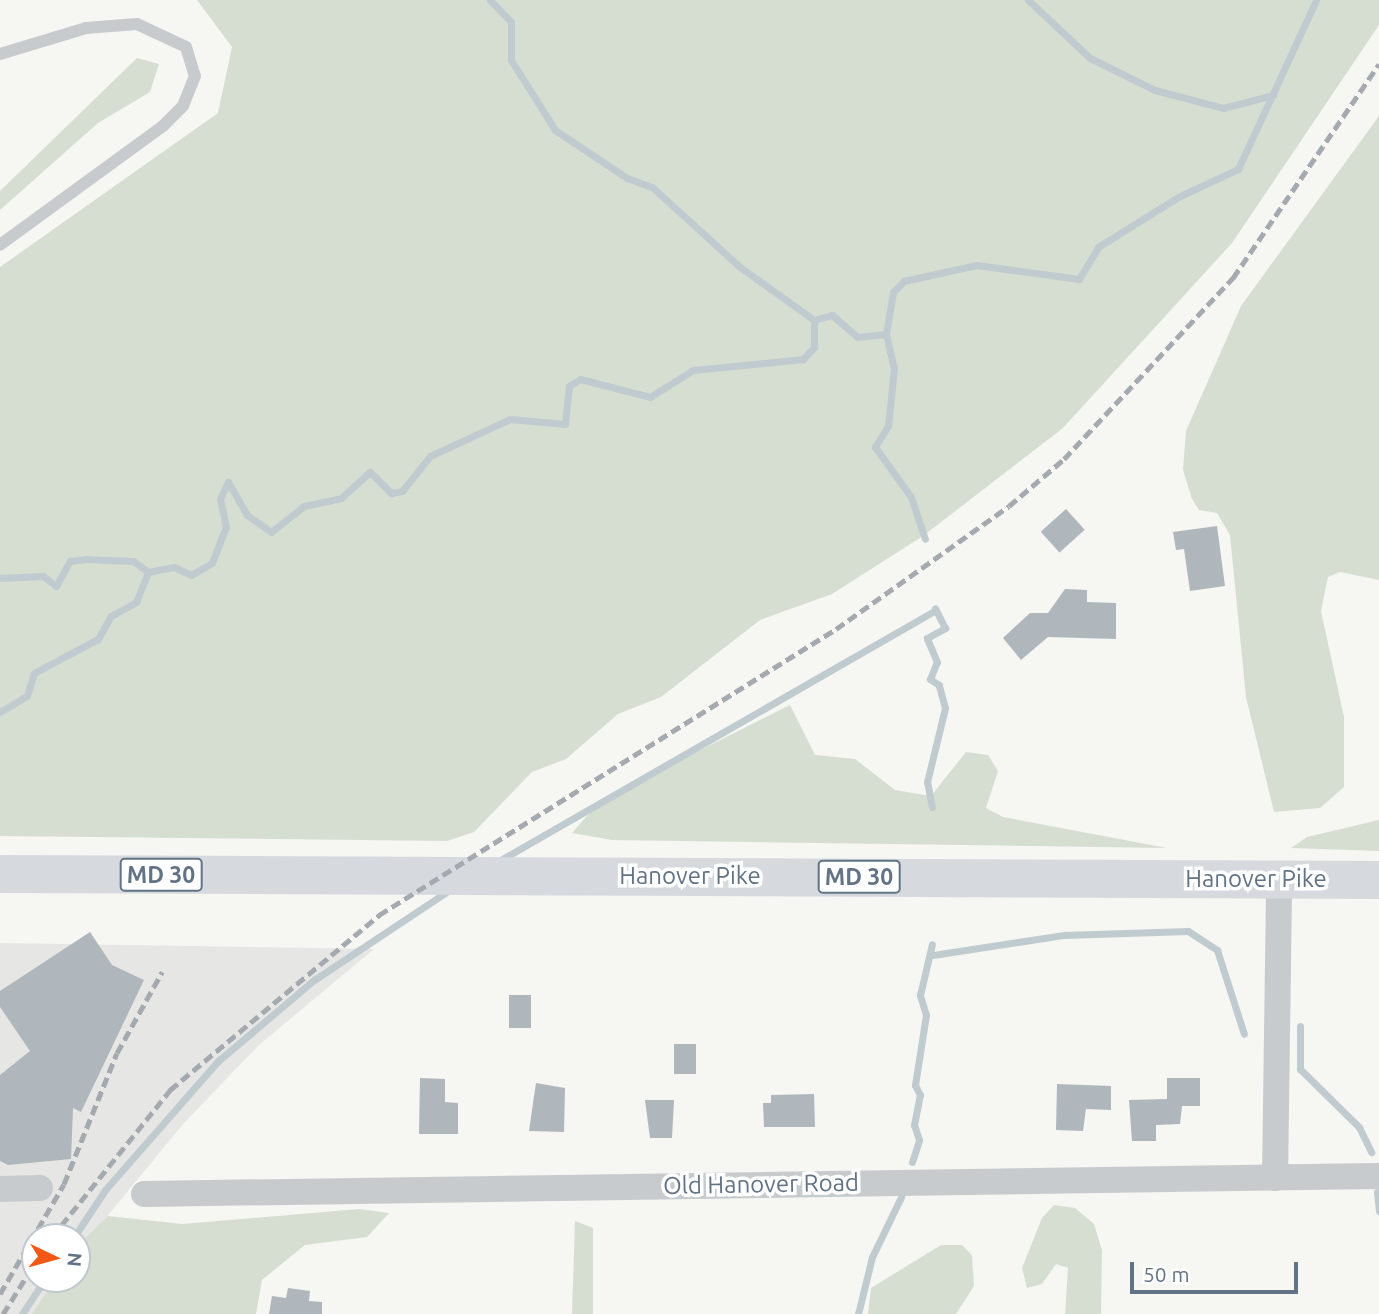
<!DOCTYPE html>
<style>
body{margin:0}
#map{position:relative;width:1379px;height:1314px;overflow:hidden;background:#f6f6f2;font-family:Ubuntu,sans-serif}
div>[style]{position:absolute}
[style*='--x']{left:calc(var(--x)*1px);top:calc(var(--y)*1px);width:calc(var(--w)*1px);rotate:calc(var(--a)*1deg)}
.built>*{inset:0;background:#e6e7e5}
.green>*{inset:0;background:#d6ded2}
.stream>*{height:7px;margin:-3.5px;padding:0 3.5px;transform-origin:3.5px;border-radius:3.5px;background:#c0cbd0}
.building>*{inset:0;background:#afb6bc;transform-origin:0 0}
.lane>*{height:12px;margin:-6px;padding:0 6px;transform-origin:6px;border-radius:6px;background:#c8cbce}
.street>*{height:26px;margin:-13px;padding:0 13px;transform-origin:13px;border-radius:13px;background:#c8cbce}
.highway>*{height:38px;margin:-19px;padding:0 19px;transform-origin:19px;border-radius:19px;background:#d6dadf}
.rail>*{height:5px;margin-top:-2.5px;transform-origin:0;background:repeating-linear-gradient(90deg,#a5aab1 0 10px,transparent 0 15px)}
span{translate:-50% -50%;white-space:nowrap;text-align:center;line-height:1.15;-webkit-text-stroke:7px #fff;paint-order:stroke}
.shield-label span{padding:2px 5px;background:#fff;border:2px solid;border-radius:5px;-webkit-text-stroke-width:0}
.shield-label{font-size:23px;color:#627385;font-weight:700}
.street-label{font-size:24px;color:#627385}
.north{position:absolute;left:21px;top:1223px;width:70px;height:70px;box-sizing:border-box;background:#fff;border:2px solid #c0c7ce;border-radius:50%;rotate:95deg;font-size:19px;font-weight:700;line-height:28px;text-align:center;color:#627385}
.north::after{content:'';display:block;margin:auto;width:24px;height:32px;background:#f15816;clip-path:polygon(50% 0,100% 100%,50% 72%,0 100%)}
.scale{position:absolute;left:1130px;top:1262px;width:168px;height:32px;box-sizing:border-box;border:4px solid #627385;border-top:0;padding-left:9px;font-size:21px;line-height:24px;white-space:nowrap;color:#627385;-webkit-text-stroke:5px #fff;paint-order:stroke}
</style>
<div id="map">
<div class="built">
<div style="clip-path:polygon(0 943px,374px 949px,259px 1045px,184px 1123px,77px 1253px,77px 1237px,35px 1237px,35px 1279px,56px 1279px,35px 1314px,0 1314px)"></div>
</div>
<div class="green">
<div style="clip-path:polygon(197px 0,1379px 0,1379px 25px,1232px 243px,1063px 428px,923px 536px,832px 594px,760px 620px,661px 697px,618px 714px,566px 759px,532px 772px,474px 832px,447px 841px,0 836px,0 267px,218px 113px,232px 47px)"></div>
<div style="clip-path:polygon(137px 58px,159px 64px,150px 92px,98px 123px,0 210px,0 191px)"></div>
<div style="clip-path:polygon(1379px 116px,1379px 580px,1340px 572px,1328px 577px,1321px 611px,1344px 717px,1344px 787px,1320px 808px,1274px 812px,1246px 697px,1230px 535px,1217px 513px,1199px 510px,1192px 499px,1183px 470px,1186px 431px,1241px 306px)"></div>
<div style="clip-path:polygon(790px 705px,815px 755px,855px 759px,895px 790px,931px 796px,966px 752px,988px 755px,998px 771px,986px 808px,1003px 817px,1167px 848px,612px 840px,572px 833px,601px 800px)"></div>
<div style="clip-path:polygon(1379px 820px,1379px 851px,1291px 848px,1307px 837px)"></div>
<div style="clip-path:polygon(1054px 1205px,1075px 1208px,1094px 1224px,1102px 1250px,1101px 1314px,1065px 1314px,1068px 1268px,1056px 1264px,1042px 1284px,1027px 1288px,1022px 1268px,1042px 1218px)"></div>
<div style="clip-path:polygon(359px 1209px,389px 1213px,367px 1237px,305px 1245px,262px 1280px,256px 1314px,32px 1314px,55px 1279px,77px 1279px,77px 1246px,108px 1216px,182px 1224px)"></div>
<div style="clip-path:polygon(575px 1221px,593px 1228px,593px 1314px,572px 1314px)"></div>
<div style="clip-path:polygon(941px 1245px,962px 1245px,972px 1255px,974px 1286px,956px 1314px,868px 1314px,871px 1288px)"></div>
</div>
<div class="stream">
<div style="--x:490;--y:0;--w:30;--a:46"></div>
<div style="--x:511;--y:22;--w:38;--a:90"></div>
<div style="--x:511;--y:60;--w:83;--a:57.8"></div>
<div style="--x:555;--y:130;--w:87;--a:33.7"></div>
<div style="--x:627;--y:178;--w:27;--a:20"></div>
<div style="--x:652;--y:187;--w:119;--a:42.3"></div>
<div style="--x:740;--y:267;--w:91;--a:35.6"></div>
<div style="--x:1028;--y:0;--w:85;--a:43.1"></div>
<div style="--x:1090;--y:58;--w:72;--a:26.2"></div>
<div style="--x:1155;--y:90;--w:70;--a:14.8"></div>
<div style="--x:1223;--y:108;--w:52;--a:-14.6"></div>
<div style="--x:814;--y:320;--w:19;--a:-16"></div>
<div style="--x:832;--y:315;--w:33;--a:41"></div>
<div style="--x:857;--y:337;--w:29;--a:-6"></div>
<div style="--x:886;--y:334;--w:43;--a:-80.5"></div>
<div style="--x:893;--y:292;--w:16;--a:-45"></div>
<div style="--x:904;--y:281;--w:74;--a:-12.5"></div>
<div style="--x:976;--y:265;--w:104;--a:7.7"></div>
<div style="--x:1079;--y:279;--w:37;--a:-59"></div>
<div style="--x:1098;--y:247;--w:94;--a:-32"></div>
<div style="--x:1178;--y:197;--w:66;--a:-25"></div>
<div style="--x:1238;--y:169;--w:186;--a:-65.2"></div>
<div style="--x:886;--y:334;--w:35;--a:77"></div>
<div style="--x:894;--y:368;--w:58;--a:95.9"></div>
<div style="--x:888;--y:426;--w:25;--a:122"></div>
<div style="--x:875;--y:447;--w:62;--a:54.2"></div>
<div style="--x:911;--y:497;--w:44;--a:71.6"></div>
<div style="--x:0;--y:578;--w:43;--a:-2.7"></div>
<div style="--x:43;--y:576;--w:16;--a:38"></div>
<div style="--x:56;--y:586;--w:29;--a:-61"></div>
<div style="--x:70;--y:561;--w:16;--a:-7"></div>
<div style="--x:86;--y:559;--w:47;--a:2.4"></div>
<div style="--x:133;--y:561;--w:19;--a:36"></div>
<div style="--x:148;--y:572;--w:26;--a:-11"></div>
<div style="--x:174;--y:567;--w:19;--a:25"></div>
<div style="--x:191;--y:575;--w:24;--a:-30"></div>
<div style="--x:212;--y:563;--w:39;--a:-69"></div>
<div style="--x:226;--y:527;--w:29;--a:-102"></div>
<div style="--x:220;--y:499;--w:19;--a:-65"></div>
<div style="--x:228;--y:482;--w:38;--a:60"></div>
<div style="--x:247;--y:515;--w:29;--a:35"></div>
<div style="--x:271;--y:532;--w:42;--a:-38.2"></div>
<div style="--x:304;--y:506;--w:38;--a:-12"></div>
<div style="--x:341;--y:498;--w:39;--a:-42"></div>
<div style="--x:370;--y:472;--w:30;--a:45"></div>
<div style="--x:391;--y:493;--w:11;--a:-10"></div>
<div style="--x:402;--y:491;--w:45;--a:-51.3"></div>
<div style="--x:430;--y:456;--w:88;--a:-24.8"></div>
<div style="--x:510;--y:419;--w:55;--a:5.2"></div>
<div style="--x:565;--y:424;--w:38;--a:-84"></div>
<div style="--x:569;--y:386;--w:13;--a:-32"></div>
<div style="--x:580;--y:379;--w:72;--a:14.4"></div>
<div style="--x:650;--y:397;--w:51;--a:-32.1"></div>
<div style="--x:693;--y:370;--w:111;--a:-5.7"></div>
<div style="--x:803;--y:359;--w:16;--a:-47"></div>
<div style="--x:814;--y:347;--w:27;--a:-90"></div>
<div style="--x:0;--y:712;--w:31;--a:-31"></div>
<div style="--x:27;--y:696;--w:24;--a:-73"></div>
<div style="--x:34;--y:673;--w:72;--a:-28"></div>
<div style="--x:98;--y:639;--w:26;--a:-61"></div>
<div style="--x:111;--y:616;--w:29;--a:-29"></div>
<div style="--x:136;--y:602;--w:32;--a:-68"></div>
<div style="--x:932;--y:807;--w:25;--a:-101"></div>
<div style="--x:927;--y:782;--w:76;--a:-76.3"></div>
<div style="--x:945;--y:708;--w:24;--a:-105"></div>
<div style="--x:939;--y:685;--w:11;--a:-146"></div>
<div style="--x:930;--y:679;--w:18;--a:-68"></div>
<div style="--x:937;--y:662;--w:26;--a:-113"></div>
<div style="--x:927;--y:638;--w:21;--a:-29"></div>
<div style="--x:945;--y:628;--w:22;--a:-117"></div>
<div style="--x:497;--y:862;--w:506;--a:-29.86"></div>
<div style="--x:933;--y:955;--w:133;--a:-8.7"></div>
<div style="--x:1064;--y:935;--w:124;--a:-1.8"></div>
<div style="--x:1188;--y:931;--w:35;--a:33"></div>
<div style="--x:1217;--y:950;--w:88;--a:72.2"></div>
<div style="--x:1300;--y:1026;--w:43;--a:90"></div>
<div style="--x:1300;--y:1069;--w:83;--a:44.5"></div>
<div style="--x:1359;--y:1127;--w:28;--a:64"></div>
<div style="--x:912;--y:1162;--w:23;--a:-72"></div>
<div style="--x:919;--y:1140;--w:16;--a:-108"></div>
<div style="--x:914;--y:1125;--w:31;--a:-79"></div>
<div style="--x:920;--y:1095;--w:11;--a:-117"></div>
<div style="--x:915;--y:1085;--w:71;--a:-81.1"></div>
<div style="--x:926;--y:1015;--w:21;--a:-107"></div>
<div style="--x:920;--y:995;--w:52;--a:-76.8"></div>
<div style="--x:1377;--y:1192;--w:19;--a:84"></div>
<div style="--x:74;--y:1237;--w:56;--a:-56.6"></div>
<div style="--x:105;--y:1190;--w:171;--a:-48.8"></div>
<div style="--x:218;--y:1061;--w:126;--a:-40.2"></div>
<div style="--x:314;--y:980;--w:161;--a:-33.6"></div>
<div style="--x:22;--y:1314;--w:42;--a:-56.7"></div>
<div style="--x:858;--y:1314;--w:59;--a:-76.2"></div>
<div style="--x:872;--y:1257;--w:67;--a:-64.2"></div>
</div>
<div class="building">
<div style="left:1066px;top:509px;width:28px;height:34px;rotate:48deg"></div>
<div style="clip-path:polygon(1217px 526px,1225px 586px,1190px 591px,1184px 549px,1176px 550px,1173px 532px)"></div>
<div style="clip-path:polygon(1065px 589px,1087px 590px,1087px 602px,1116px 603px,1116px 639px,1048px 637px,1021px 660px,1003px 638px,1030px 613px,1048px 613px)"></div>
<div style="clip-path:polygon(90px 932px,112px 965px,144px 980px,81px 1112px,73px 1108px,71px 1159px,8px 1165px,0 1161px,0 1075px,30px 1051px,0 1007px,0 991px)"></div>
<div style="left:509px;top:995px;width:22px;height:33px"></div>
<div style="left:674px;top:1044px;width:22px;height:30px"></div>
<div style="clip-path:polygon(420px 1078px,445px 1079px,445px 1102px,458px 1103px,458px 1134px,419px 1134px)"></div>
<div style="clip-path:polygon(1167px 1078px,1200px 1078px,1200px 1106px,1182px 1106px,1180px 1124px,1156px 1125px,1156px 1141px,1132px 1141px,1129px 1100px,1167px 1099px)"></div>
<div style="clip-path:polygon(536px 1083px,565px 1088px,564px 1132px,529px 1131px)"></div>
<div style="clip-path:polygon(1057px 1084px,1111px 1086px,1111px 1110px,1086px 1109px,1083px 1131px,1056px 1130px)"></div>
<div style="clip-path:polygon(814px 1094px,815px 1127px,764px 1127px,763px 1103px,771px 1103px,771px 1095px)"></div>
<div style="clip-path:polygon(645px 1100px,674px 1100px,672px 1138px,650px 1138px)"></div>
<div style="clip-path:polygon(288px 1288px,310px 1291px,309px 1301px,322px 1302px,322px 1314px,269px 1314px,272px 1296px,286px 1298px)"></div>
</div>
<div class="lane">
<div style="--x:0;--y:54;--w:90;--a:-16.8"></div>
<div style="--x:86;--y:28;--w:51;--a:-4.5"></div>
<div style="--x:137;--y:24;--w:54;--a:25.1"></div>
<div style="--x:186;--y:47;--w:30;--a:73"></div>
<div style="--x:195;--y:76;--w:32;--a:112"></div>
<div style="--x:183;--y:106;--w:28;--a:135"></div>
<div style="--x:163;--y:126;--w:202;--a:143.9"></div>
</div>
<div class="street">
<div style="--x:1275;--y:1178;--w:299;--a:-89.2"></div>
<div style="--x:0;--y:1189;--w:40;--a:-1.4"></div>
<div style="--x:144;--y:1194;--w:1235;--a:-0.84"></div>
</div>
<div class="highway">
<div style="--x:0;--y:874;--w:1379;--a:0.25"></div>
</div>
<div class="rail">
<div style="--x:52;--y:1237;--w:189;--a:-51.2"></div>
<div style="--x:170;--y:1090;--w:273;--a:-39.9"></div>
<div style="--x:379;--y:915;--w:539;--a:-32.04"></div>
<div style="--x:836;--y:629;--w:212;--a:-35.4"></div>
<div style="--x:1009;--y:506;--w:72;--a:-40.5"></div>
<div style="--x:1064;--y:459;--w:248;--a:-47"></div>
<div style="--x:1233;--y:278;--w:259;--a:-55.7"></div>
<div style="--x:0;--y:1294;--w:127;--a:-59.8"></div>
<div style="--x:64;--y:1184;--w:141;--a:-68"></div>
<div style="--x:117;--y:1053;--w:93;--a:-60.9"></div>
<div style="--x:3;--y:1314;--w:60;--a:-57.9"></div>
</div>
<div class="shield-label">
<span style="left:161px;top:875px">MD 30</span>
<span style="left:859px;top:877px">MD 30</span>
</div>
<div class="street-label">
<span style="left:690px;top:876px">Hanover Pike</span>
<span style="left:1256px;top:879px">Hanover Pike</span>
<span style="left:761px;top:1184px;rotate:-1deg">Old Hanover Road</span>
</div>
<div class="north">N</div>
<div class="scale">50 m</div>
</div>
